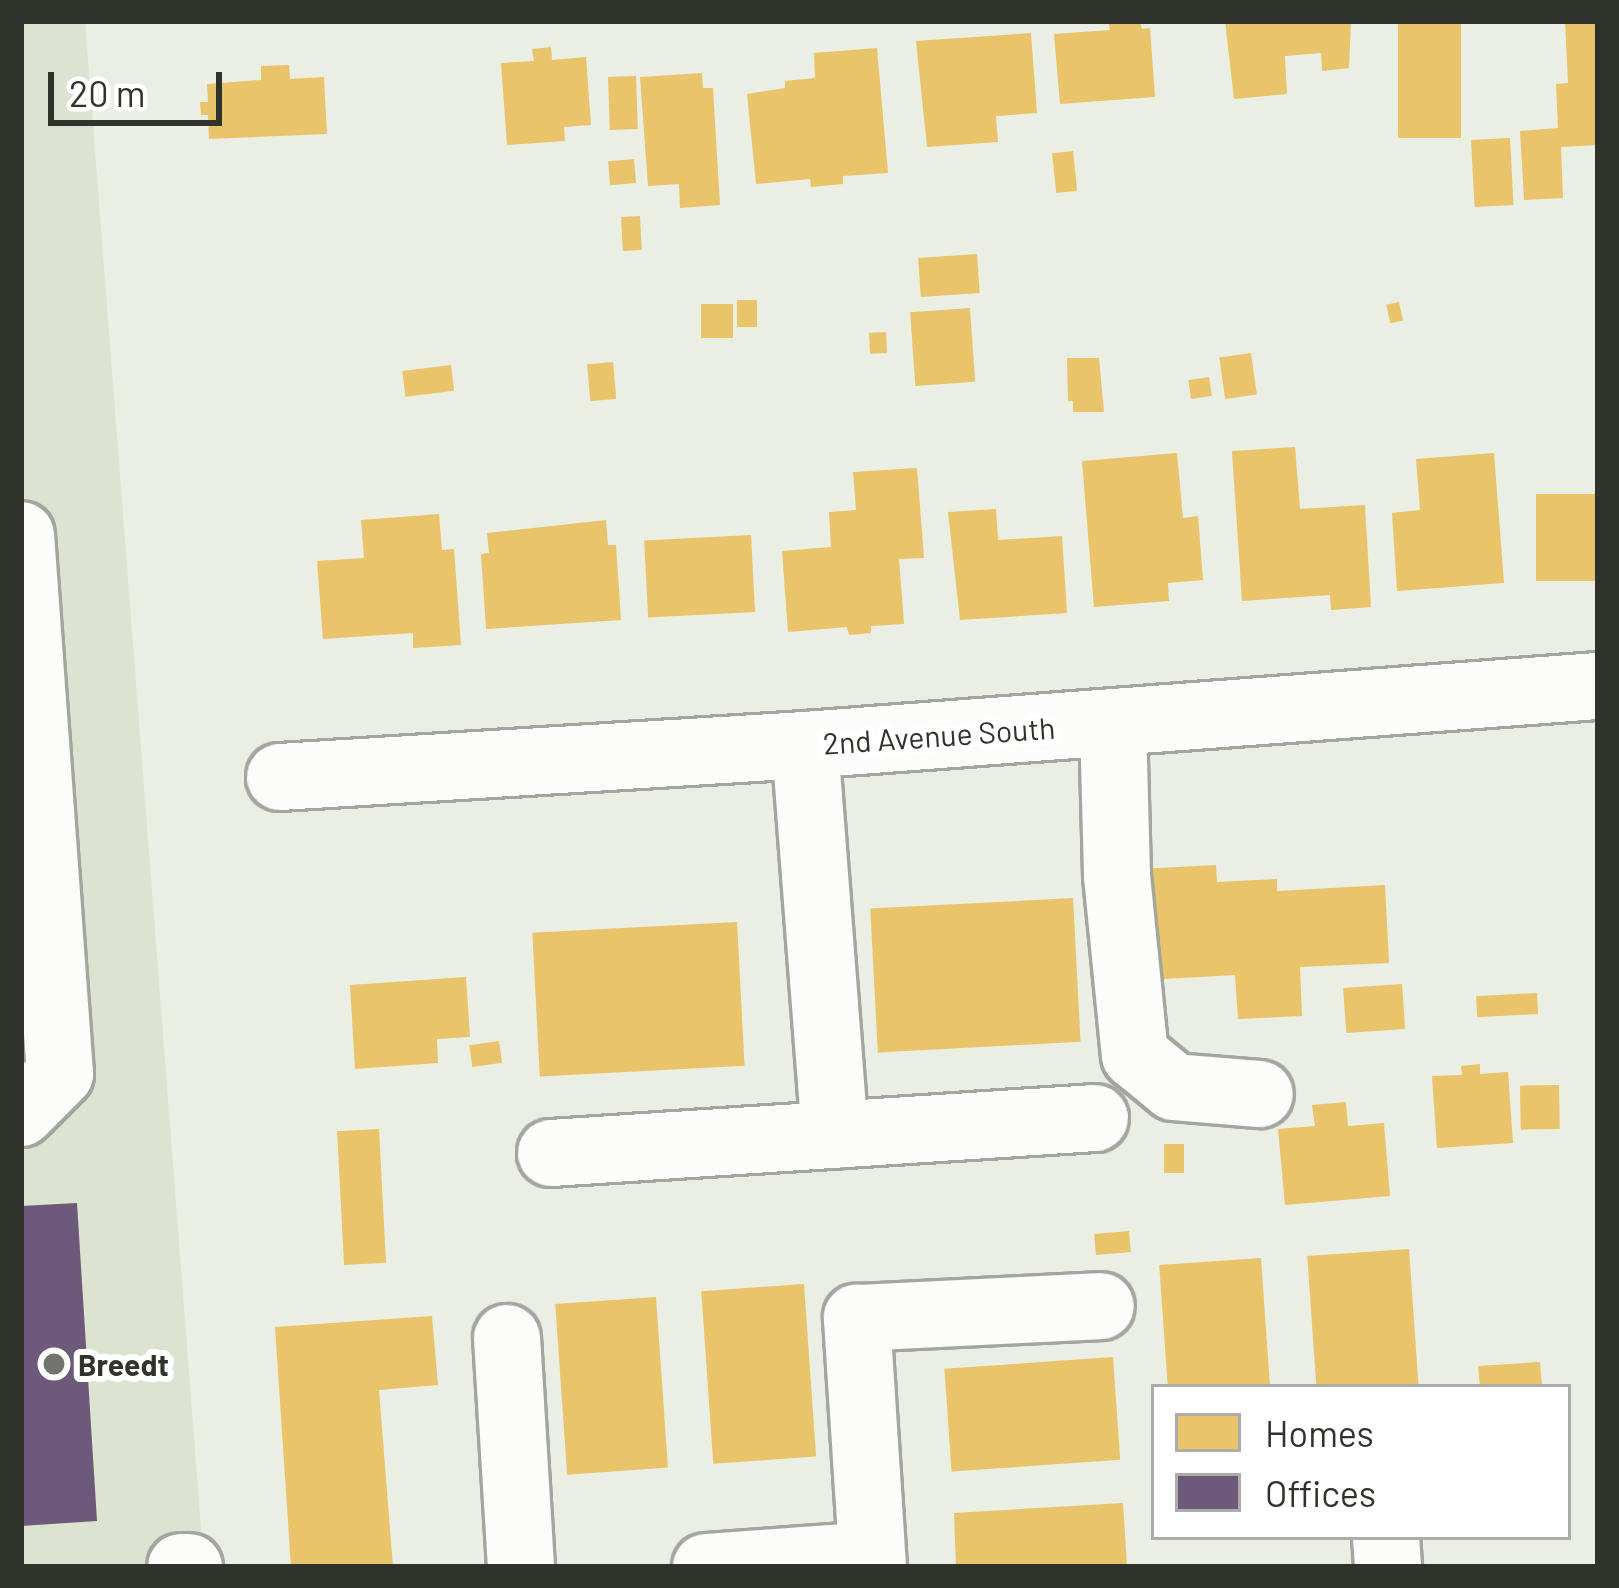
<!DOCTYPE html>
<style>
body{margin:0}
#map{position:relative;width:1619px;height:1588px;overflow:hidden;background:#eaeee3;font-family:Barlow,sans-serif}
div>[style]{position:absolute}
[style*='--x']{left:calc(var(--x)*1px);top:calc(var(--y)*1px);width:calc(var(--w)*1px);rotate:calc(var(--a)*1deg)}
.built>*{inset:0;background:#dce3d0}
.homes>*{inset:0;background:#e9c46a;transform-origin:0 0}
.offices>*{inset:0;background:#6d597a}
.roads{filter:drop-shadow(3px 0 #a3a69e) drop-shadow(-3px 0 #a3a69e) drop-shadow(0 3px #a3a69e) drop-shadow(0 -3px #a3a69e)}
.minor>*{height:66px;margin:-33px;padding:0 33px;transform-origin:33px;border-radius:33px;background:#fcfcfb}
.dots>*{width:33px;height:33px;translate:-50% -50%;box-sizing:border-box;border:6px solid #fff;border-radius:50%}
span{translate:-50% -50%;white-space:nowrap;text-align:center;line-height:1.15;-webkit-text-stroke:12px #fff;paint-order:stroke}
.street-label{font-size:30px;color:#30332c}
.poi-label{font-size:30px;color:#30332c;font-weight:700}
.left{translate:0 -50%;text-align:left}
.frame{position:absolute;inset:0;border:24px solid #30332c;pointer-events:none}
.legend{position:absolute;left:1151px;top:1384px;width:420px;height:156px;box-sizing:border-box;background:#fff;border:3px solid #acadab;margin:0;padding:15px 21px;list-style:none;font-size:36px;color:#30332c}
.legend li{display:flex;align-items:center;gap:24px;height:60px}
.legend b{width:60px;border:3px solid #acadab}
.scale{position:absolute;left:48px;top:72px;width:174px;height:54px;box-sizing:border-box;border:6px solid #30332c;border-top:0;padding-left:15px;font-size:36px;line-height:42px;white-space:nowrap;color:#30332c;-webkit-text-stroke:9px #fff;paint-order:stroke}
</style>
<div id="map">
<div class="built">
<div style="clip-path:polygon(21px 21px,85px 21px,204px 1567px,21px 1567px)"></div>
</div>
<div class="homes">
<div style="clip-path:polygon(1108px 21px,1140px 21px,1142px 29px,1150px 28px,1155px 97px,1060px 104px,1054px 34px,1110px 30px)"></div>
<div style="clip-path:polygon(1225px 21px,1351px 21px,1349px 68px,1322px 71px,1321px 53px,1285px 56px,1287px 94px,1234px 99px)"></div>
<div style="left:1398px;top:21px;width:63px;height:117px"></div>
<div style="clip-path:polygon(1565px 21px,1598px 21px,1598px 145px,1561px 147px,1563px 198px,1524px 200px,1520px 131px,1558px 128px,1556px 84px,1568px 83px)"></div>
<div style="clip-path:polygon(1031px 33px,1037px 113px,996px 116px,998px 142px,927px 147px,916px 41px)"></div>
<div style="clip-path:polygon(551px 47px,552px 60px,586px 57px,591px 125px,564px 127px,565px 141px,507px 145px,501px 63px,534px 61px,532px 49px)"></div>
<div style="clip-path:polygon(877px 48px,888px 173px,843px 176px,843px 184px,811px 187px,810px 179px,756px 184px,747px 94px,785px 88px,785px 81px,815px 78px,814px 53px)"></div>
<div style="clip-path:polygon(289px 65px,290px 79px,324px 77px,327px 134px,209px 139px,208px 115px,201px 115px,200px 102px,208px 102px,207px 84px,261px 80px,261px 66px)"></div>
<div style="clip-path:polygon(702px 73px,703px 88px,713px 88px,720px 205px,680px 208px,679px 184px,648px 186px,640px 77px)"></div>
<div style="left:636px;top:76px;width:53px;height:28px;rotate:88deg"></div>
<div style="left:1510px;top:138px;width:67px;height:39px;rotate:87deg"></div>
<div style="left:1073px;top:151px;width:40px;height:21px;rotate:84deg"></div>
<div style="left:634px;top:159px;width:24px;height:26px;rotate:85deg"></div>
<div style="left:640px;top:216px;width:34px;height:19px;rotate:87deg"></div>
<div style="left:977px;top:254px;width:39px;height:59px;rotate:86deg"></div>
<div style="left:737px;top:300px;width:20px;height:27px"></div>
<div style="left:1399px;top:302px;width:19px;height:13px;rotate:78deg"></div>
<div style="left:701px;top:304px;width:32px;height:34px"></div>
<div style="left:970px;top:308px;width:74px;height:60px;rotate:86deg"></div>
<div style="left:886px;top:332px;width:21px;height:17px;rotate:87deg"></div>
<div style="left:1251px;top:353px;width:42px;height:32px;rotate:82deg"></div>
<div style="clip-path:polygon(1067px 358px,1099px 358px,1104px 412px,1073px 412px,1073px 401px,1068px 401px)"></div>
<div style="left:613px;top:362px;width:37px;height:26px;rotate:85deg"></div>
<div style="left:451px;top:365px;width:26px;height:49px;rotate:83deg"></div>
<div style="left:1209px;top:377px;width:19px;height:21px;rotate:81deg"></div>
<div style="clip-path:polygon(1295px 447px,1300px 509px,1365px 505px,1371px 607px,1331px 610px,1330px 595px,1242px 601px,1232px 451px)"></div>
<div style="clip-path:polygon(1177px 453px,1183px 518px,1198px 516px,1203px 580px,1168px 583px,1169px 601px,1094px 607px,1082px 461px)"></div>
<div style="clip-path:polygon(1494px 453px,1504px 583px,1397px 591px,1392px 513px,1420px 510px,1416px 459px)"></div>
<div style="clip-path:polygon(917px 468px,924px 558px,899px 559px,904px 624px,871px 626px,871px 633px,849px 635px,847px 627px,788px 632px,782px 551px,831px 547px,829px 512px,856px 510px,853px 472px)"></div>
<div style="left:1598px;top:494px;width:87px;height:62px;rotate:90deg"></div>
<div style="clip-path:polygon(996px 509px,998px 540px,1062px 536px,1067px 613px,960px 620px,948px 512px)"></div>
<div style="clip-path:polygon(439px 514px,442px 550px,454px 549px,461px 645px,413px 648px,413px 633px,323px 639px,317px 561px,364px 558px,361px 520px)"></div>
<div style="clip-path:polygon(606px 520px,608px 545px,616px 545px,621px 620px,486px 629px,481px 554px,489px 553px,487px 533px)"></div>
<div style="left:751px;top:535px;width:77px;height:107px;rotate:87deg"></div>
<div style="clip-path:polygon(1216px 865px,1217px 882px,1277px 879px,1277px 891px,1385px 885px,1389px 963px,1300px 967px,1302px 1016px,1238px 1019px,1235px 975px,1146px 980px,1140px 869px)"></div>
<div style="left:1073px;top:898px;width:144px;height:203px;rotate:87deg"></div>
<div style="left:737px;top:922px;width:144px;height:205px;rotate:87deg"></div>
<div style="clip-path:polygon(466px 977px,470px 1037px,437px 1039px,438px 1063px,355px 1069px,350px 985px)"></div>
<div style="left:1402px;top:984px;width:45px;height:59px;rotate:86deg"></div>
<div style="left:1537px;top:993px;width:21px;height:61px;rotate:87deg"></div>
<div style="left:499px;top:1041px;width:22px;height:30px;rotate:82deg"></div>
<div style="clip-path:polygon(1480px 1064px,1480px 1074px,1508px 1072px,1513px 1143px,1437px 1148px,1432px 1076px,1462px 1075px,1461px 1066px)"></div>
<div style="left:1559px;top:1085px;width:44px;height:39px;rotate:89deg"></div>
<div style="clip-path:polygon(1346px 1102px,1348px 1126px,1384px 1123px,1390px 1196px,1285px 1205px,1278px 1129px,1315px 1126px,1312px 1105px)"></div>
<div style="left:379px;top:1129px;width:134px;height:42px;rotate:87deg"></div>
<div style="left:1164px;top:1144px;width:20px;height:29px"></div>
<div style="left:1129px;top:1231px;width:21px;height:35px;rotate:85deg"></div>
<div style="left:1409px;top:1249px;width:138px;height:102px;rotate:86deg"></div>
<div style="left:1261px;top:1258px;width:129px;height:102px;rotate:86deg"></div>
<div style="left:804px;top:1284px;width:173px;height:103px;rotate:86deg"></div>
<div style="left:656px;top:1297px;width:171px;height:101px;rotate:86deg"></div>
<div style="clip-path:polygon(432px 1316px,438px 1385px,379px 1390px,393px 1567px,291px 1567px,275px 1327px)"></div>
<div style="left:1113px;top:1357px;width:103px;height:169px;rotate:86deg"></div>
<div style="clip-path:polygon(1540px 1362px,1542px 1387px,1480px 1387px,1478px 1366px)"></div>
<div style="clip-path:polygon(1123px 1503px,1127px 1567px,956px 1567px,954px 1513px)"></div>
</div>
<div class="offices">
<div style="clip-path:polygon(77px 1203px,97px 1521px,21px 1526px,21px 1206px)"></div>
</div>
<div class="roads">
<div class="minor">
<div style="--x:21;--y:535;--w:540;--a:85.86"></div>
<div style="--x:60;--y:1074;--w:55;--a:135"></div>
<div style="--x:1113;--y:722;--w:154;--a:88.5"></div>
<div style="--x:1117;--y:876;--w:180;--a:84.3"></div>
<div style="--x:1135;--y:1055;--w:50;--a:39.4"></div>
<div style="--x:1174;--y:1087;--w:86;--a:4.7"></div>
<div style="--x:805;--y:745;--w:391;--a:85.6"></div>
<div style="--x:280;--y:777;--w:526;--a:-3.49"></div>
<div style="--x:805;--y:745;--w:795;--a:-4.26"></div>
<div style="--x:551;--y:1153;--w:545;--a:-3.68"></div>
<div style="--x:507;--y:1338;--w:229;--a:86.5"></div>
<div style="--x:1386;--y:1537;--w:30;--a:86"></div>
<div style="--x:181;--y:1567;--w:8;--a:0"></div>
<div style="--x:706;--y:1567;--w:166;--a:-4.1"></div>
<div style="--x:873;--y:1567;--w:250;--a:-93.7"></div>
<div style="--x:857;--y:1318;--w:244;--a:-2.8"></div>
</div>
</div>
<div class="dots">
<div style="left:54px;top:1364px;background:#71746c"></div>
</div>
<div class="street-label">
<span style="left:939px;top:735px;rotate:-4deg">2nd Avenue South</span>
</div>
<div class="poi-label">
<span class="left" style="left:78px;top:1364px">Breedt</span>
</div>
<div class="frame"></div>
<ul class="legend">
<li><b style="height:33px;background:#e9c46a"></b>Homes</li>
<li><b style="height:33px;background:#6d597a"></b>Offices</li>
</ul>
<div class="scale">20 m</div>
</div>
